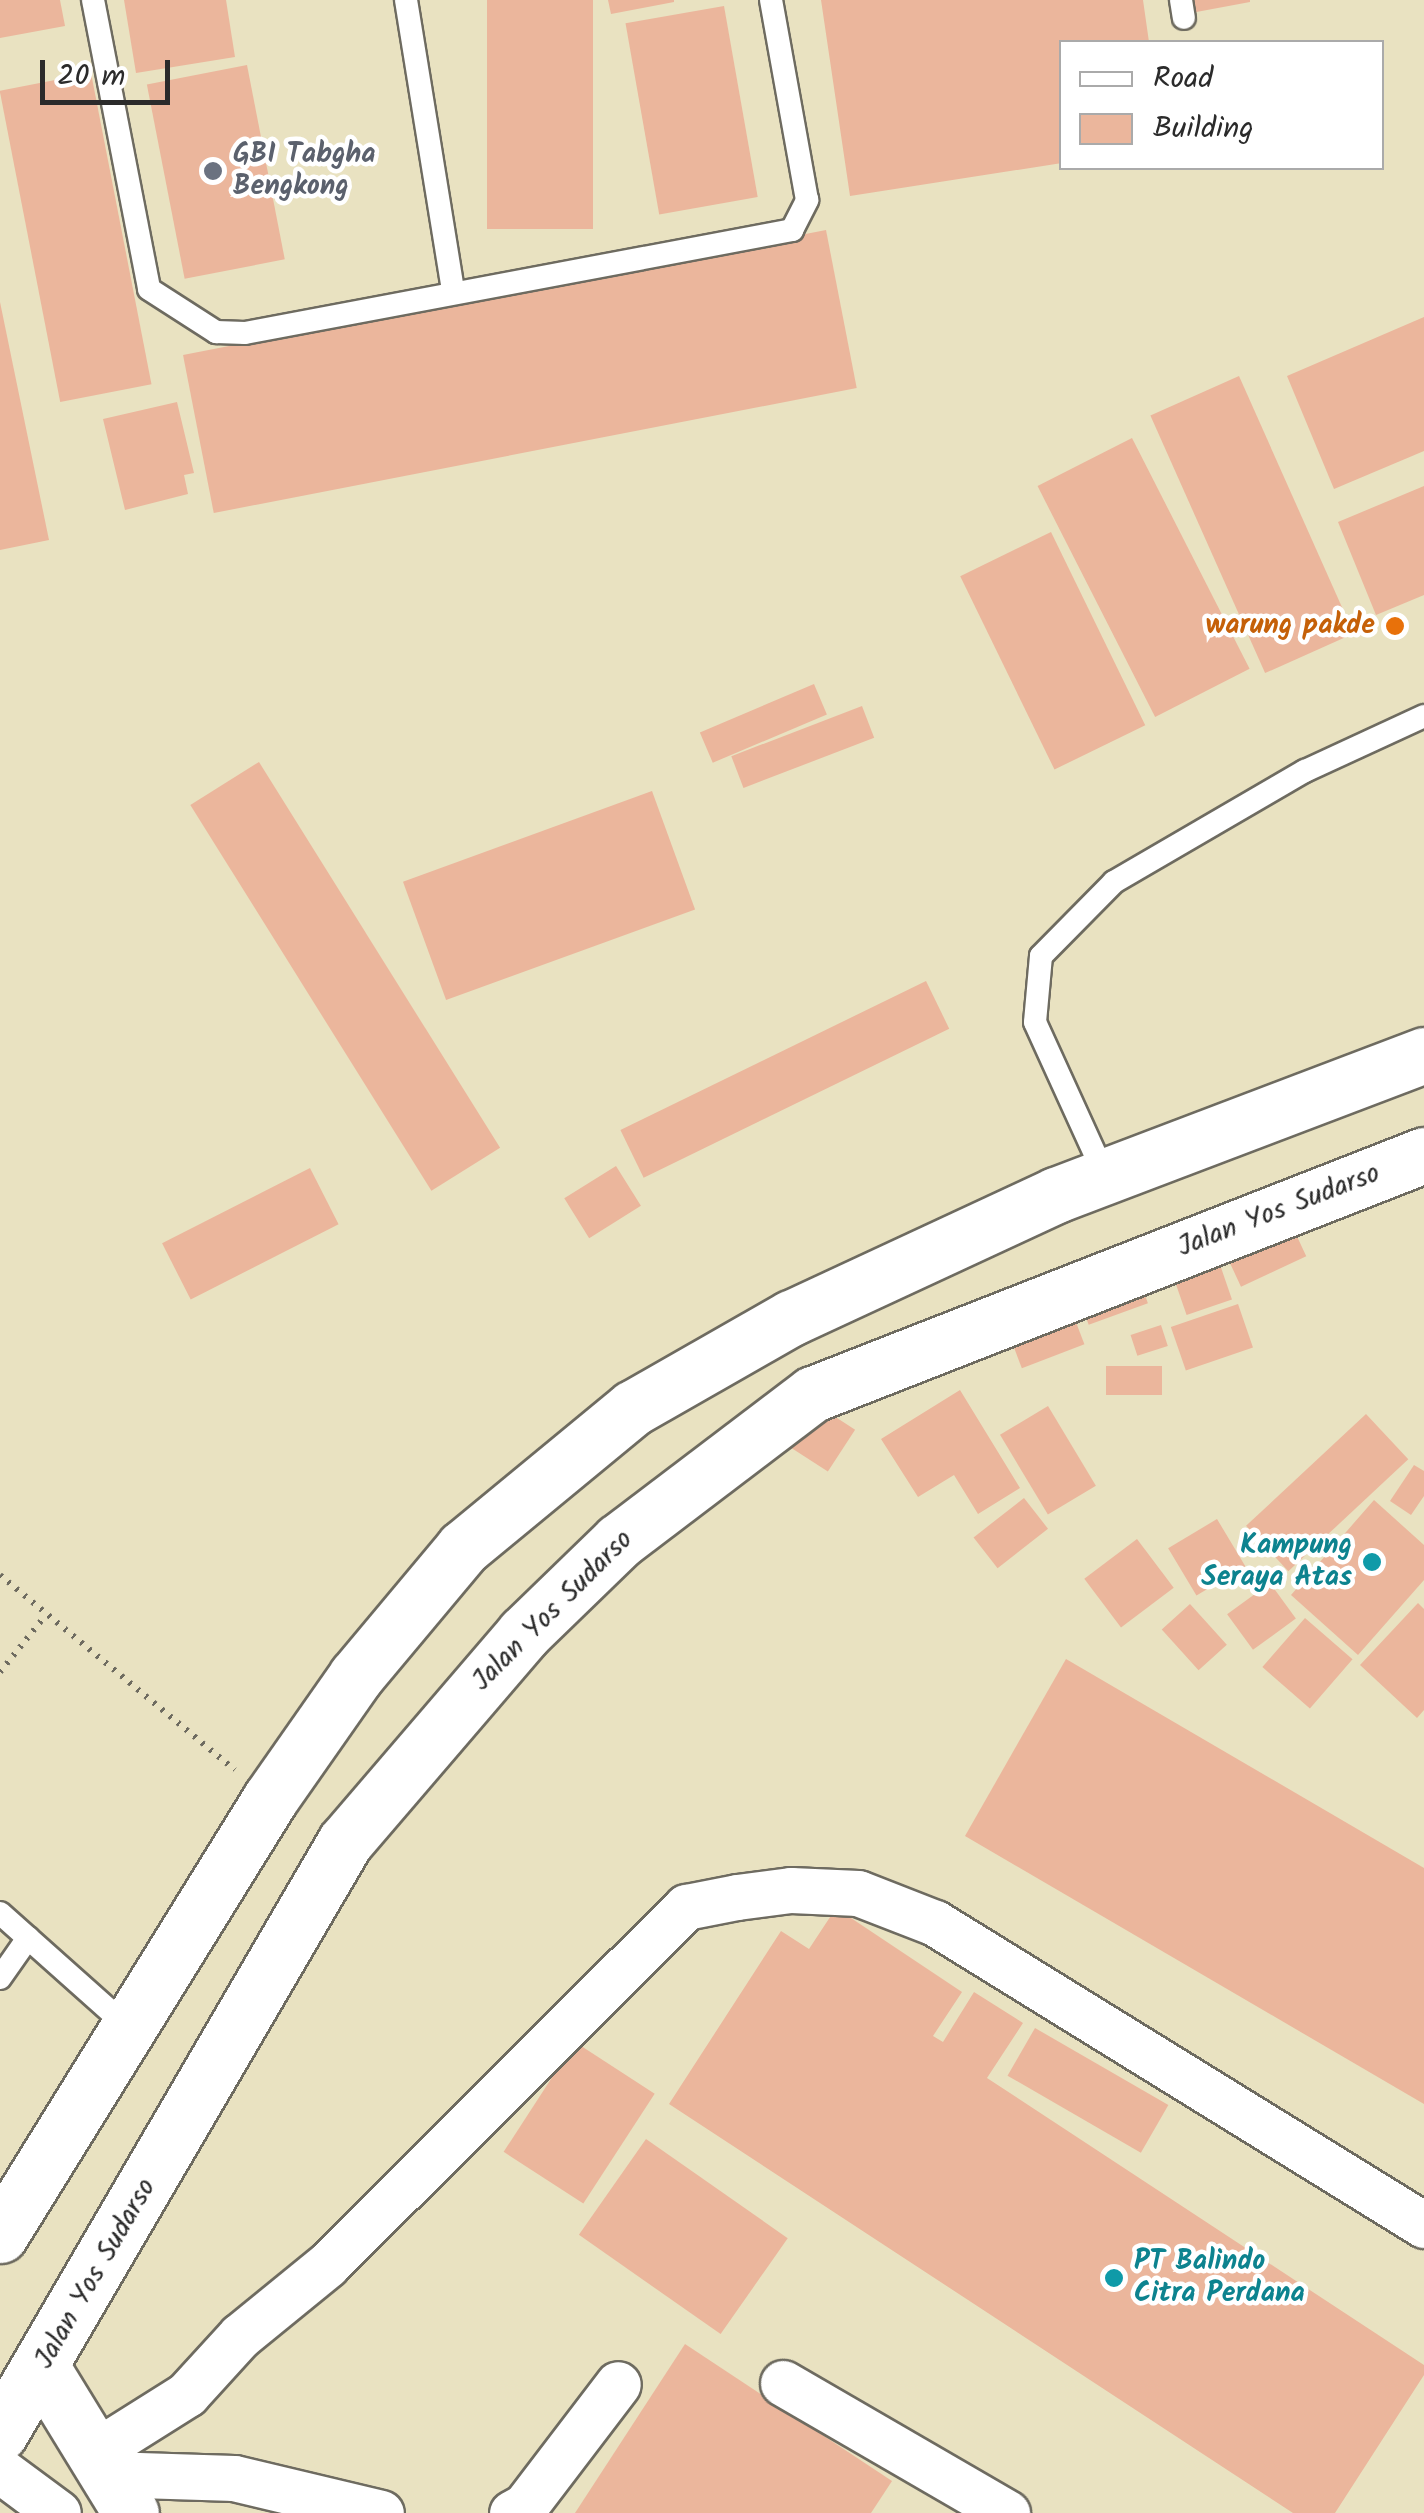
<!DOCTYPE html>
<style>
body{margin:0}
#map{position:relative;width:1424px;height:2513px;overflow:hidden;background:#e9e2c1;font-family:Kalam,sans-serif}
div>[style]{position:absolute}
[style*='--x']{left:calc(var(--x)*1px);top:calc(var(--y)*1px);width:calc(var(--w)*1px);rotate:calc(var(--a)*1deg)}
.building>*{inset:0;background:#ebb69c;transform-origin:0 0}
.path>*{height:6px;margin-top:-3px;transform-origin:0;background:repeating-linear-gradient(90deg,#6e6b60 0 2.5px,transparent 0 10.5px)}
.roads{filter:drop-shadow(2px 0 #6e6b60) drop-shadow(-2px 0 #6e6b60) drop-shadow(0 2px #6e6b60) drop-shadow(0 -2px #6e6b60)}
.lane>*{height:22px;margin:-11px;padding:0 11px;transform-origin:11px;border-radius:11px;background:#fff}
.street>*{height:45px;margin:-22.5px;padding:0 22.5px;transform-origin:22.5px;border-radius:22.5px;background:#fff}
.secondary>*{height:55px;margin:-27.5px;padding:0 27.5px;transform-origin:27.5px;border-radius:27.5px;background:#fff}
.primary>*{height:55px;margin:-27.5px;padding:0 27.5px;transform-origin:27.5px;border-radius:27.5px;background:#fff}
.dots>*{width:28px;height:28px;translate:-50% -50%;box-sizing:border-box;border:5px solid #fff;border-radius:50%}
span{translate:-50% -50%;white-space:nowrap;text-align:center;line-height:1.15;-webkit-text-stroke:9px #fff;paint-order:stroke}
.worship-label{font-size:28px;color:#5b616d;font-weight:700}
.left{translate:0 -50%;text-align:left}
.food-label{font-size:28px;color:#c56008;font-weight:700}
.right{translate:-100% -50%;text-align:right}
.street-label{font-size:28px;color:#2b2b2b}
.culture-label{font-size:28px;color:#0d838f;font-weight:700}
.legend{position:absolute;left:1059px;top:40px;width:325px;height:130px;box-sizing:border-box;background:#fff;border:2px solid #aaa;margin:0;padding:12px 18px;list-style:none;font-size:30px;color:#2b2b2b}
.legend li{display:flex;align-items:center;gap:20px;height:50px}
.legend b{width:50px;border:2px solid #aaa}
.scale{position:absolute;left:40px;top:60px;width:130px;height:45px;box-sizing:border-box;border:5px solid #2b2b2b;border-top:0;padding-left:12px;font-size:30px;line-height:35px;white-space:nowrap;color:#2b2b2b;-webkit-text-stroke:8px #fff;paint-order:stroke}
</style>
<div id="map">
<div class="building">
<div style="clip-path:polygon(0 0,60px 0,65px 26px,0 38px)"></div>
<div style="clip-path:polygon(124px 0,226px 0,235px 57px,136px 73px)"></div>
<div style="left:487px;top:0;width:106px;height:229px"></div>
<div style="clip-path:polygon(608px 0,674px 0,674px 2px,611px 14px)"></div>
<div style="clip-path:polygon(821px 0,1143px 0,1149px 42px,1062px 42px,1062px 163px,850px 196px)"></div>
<div style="clip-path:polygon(1189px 0,1250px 0,1250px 2px,1191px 13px)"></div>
<div style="left:724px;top:6px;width:194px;height:100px;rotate:80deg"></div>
<div style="left:247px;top:65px;width:198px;height:102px;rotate:79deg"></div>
<div style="left:91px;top:73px;width:317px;height:93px;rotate:79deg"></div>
<div style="left:826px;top:230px;width:161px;height:655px;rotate:79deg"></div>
<div style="clip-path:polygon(0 302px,49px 540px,0 550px)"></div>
<div style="clip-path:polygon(1424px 317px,1424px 451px,1334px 489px,1287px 376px)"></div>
<div style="left:1239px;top:376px;width:282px;height:97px;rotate:66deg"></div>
<div style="clip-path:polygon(177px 402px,194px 473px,184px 475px,188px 494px,125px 510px,103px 419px)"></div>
<div style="left:1132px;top:438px;width:259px;height:106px;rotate:63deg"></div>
<div style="clip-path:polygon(1424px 486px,1424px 595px,1376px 615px,1338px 522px)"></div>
<div style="left:1051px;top:532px;width:215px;height:101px;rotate:64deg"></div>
<div style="left:814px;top:684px;width:33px;height:124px;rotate:67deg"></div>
<div style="left:862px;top:706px;width:34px;height:140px;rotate:69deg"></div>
<div style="left:259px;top:762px;width:455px;height:81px;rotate:58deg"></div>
<div style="left:652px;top:791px;width:126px;height:265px;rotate:70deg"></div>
<div style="left:926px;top:981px;width:53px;height:340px;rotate:64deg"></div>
<div style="left:616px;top:1166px;width:47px;height:61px;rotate:58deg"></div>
<div style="left:310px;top:1168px;width:63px;height:166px;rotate:63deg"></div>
<div style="left:1294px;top:1230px;width:29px;height:72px;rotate:65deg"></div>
<div style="left:1217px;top:1256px;width:46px;height:48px;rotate:71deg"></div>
<div style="left:1138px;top:1276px;width:29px;height:63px;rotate:70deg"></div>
<div style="left:1069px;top:1304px;width:43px;height:67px;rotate:69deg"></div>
<div style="left:1238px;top:1304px;width:46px;height:71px;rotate:71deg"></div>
<div style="left:1161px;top:1325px;width:22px;height:32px;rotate:72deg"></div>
<div style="left:1162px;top:1366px;width:29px;height:56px;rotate:90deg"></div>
<div style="clip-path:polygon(960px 1390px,1020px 1488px,978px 1514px,954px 1475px,918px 1497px,881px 1439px)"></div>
<div style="left:814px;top:1403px;width:49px;height:50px;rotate:33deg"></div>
<div style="left:1048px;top:1406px;width:93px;height:56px;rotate:59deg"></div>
<div style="left:1366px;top:1414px;width:62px;height:164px;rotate:47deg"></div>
<div style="clip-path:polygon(1414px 1465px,1424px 1471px,1424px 1496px,1411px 1515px,1390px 1501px)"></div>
<div style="left:1024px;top:1498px;width:39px;height:64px;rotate:52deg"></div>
<div style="clip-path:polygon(1374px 1500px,1424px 1545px,1424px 1580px,1358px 1655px,1291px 1595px)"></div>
<div style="left:1217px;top:1519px;width:55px;height:57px;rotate:59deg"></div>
<div style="left:1137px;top:1539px;width:61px;height:66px;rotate:53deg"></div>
<div style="left:1270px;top:1583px;width:44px;height:53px;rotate:54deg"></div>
<div style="clip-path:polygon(1418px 1603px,1424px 1609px,1424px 1710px,1417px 1718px,1360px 1665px)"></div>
<div style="left:1190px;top:1604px;width:55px;height:38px;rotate:48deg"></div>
<div style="left:1305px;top:1618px;width:63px;height:65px;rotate:41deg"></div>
<div style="clip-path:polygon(1066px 1659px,1424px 1868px,1424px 2104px,965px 1836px)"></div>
<div style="clip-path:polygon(836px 1908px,962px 1992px,933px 2036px,943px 2042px,974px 1992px,1023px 2023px,987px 2078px,1424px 2365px,1424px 2375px,1335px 2513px,1293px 2513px,669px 2104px,781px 1931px,809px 1949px)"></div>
<div style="left:1035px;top:2028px;width:154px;height:55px;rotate:30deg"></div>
<div style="left:575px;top:2042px;width:95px;height:131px;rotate:33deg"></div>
<div style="left:646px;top:2139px;width:173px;height:117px;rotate:35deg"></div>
<div style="clip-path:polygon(685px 2344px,892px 2481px,871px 2513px,575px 2513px)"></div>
</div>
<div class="path">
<div style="--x:0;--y:1575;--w:305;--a:39.7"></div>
<div style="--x:0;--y:1672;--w:72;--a:-51.2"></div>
</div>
<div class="roads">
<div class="lane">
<div style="--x:93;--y:0;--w:294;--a:79"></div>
<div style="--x:149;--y:289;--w:80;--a:32.7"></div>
<div style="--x:216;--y:332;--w:29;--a:2"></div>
<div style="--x:245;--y:333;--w:557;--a:-10.66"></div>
<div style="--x:792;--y:230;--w:34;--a:-63"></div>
<div style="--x:807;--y:200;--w:203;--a:-100.2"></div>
<div style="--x:406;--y:0;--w:294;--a:80.8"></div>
<div style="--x:1181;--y:0;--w:18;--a:81"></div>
<div style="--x:1106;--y:1178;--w:171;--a:-114.5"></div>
<div style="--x:1035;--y:1022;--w:66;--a:-84.8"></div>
<div style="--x:1041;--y:956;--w:104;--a:-45.4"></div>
<div style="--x:1114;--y:882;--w:221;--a:-30.2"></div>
<div style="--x:1305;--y:771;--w:131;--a:-24.8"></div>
<div style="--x:0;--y:1913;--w:171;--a:41.7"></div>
<div style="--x:0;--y:1978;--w:49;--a:-55"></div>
</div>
<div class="street">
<div style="--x:783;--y:2383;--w:259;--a:30.1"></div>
<div style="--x:95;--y:2452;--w:109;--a:-32.2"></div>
<div style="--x:187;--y:2394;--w:79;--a:-47.6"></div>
<div style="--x:240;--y:2336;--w:112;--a:-39.2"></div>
<div style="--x:327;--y:2265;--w:507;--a:-44.92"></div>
<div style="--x:686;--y:1907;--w:52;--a:-11.1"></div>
<div style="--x:737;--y:1897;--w:54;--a:-7.4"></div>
<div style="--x:791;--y:1890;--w:67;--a:2.6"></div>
<div style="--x:858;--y:1893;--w:83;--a:21.3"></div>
<div style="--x:935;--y:1923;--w:575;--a:31.7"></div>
<div style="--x:0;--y:2470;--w:72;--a:36.6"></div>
<div style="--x:107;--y:2474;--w:127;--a:1.8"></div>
<div style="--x:234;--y:2478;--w:151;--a:13.4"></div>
<div style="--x:512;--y:2513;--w:15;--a:-28"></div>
<div style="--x:525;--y:2506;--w:153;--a:-52.7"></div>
</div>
<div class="secondary">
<div style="--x:42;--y:2368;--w:170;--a:58.5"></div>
</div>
<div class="primary">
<div style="--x:0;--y:2235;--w:513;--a:-58.23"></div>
<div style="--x:270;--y:1799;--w:150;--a:-55"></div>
<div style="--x:356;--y:1676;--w:167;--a:-50.1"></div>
<div style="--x:463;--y:1548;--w:220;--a:-39.5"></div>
<div style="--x:633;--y:1408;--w:182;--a:-29.7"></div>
<div style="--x:791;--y:1318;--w:292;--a:-24.9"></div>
<div style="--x:1056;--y:1195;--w:394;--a:-20.8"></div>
<div style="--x:0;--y:2433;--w:684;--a:-59.73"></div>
<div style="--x:345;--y:1842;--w:275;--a:-49.4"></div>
<div style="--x:524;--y:1633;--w:132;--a:-44.1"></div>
<div style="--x:619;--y:1541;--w:243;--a:-37.2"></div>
<div style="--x:813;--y:1394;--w:656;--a:-21.36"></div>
</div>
</div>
<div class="dots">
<div style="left:213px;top:171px;background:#6b7280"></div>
<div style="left:1395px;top:626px;background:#e8710a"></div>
<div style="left:1372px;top:1562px;background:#0f9aa8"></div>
<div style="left:1114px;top:2278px;background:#0f9aa8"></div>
</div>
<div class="worship-label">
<span class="left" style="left:233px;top:171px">GBI Tabgha<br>Bengkong</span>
</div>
<div class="food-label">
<span class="right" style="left:1375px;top:626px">warung pakde</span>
</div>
<div class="street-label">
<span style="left:1279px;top:1211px;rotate:-21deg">Jalan Yos Sudarso</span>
<span style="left:553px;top:1611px;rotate:-45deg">Jalan Yos Sudarso</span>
<span style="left:96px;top:2274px;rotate:-60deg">Jalan Yos Sudarso</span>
</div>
<div class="culture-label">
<span class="right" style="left:1352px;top:1562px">Kampung<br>Seraya Atas</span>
<span class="left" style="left:1134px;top:2278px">PT Balindo<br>Citra Perdana</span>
</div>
<ul class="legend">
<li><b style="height:12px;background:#fff"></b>Road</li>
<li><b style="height:28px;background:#ebb69c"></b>Building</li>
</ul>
<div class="scale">20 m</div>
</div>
